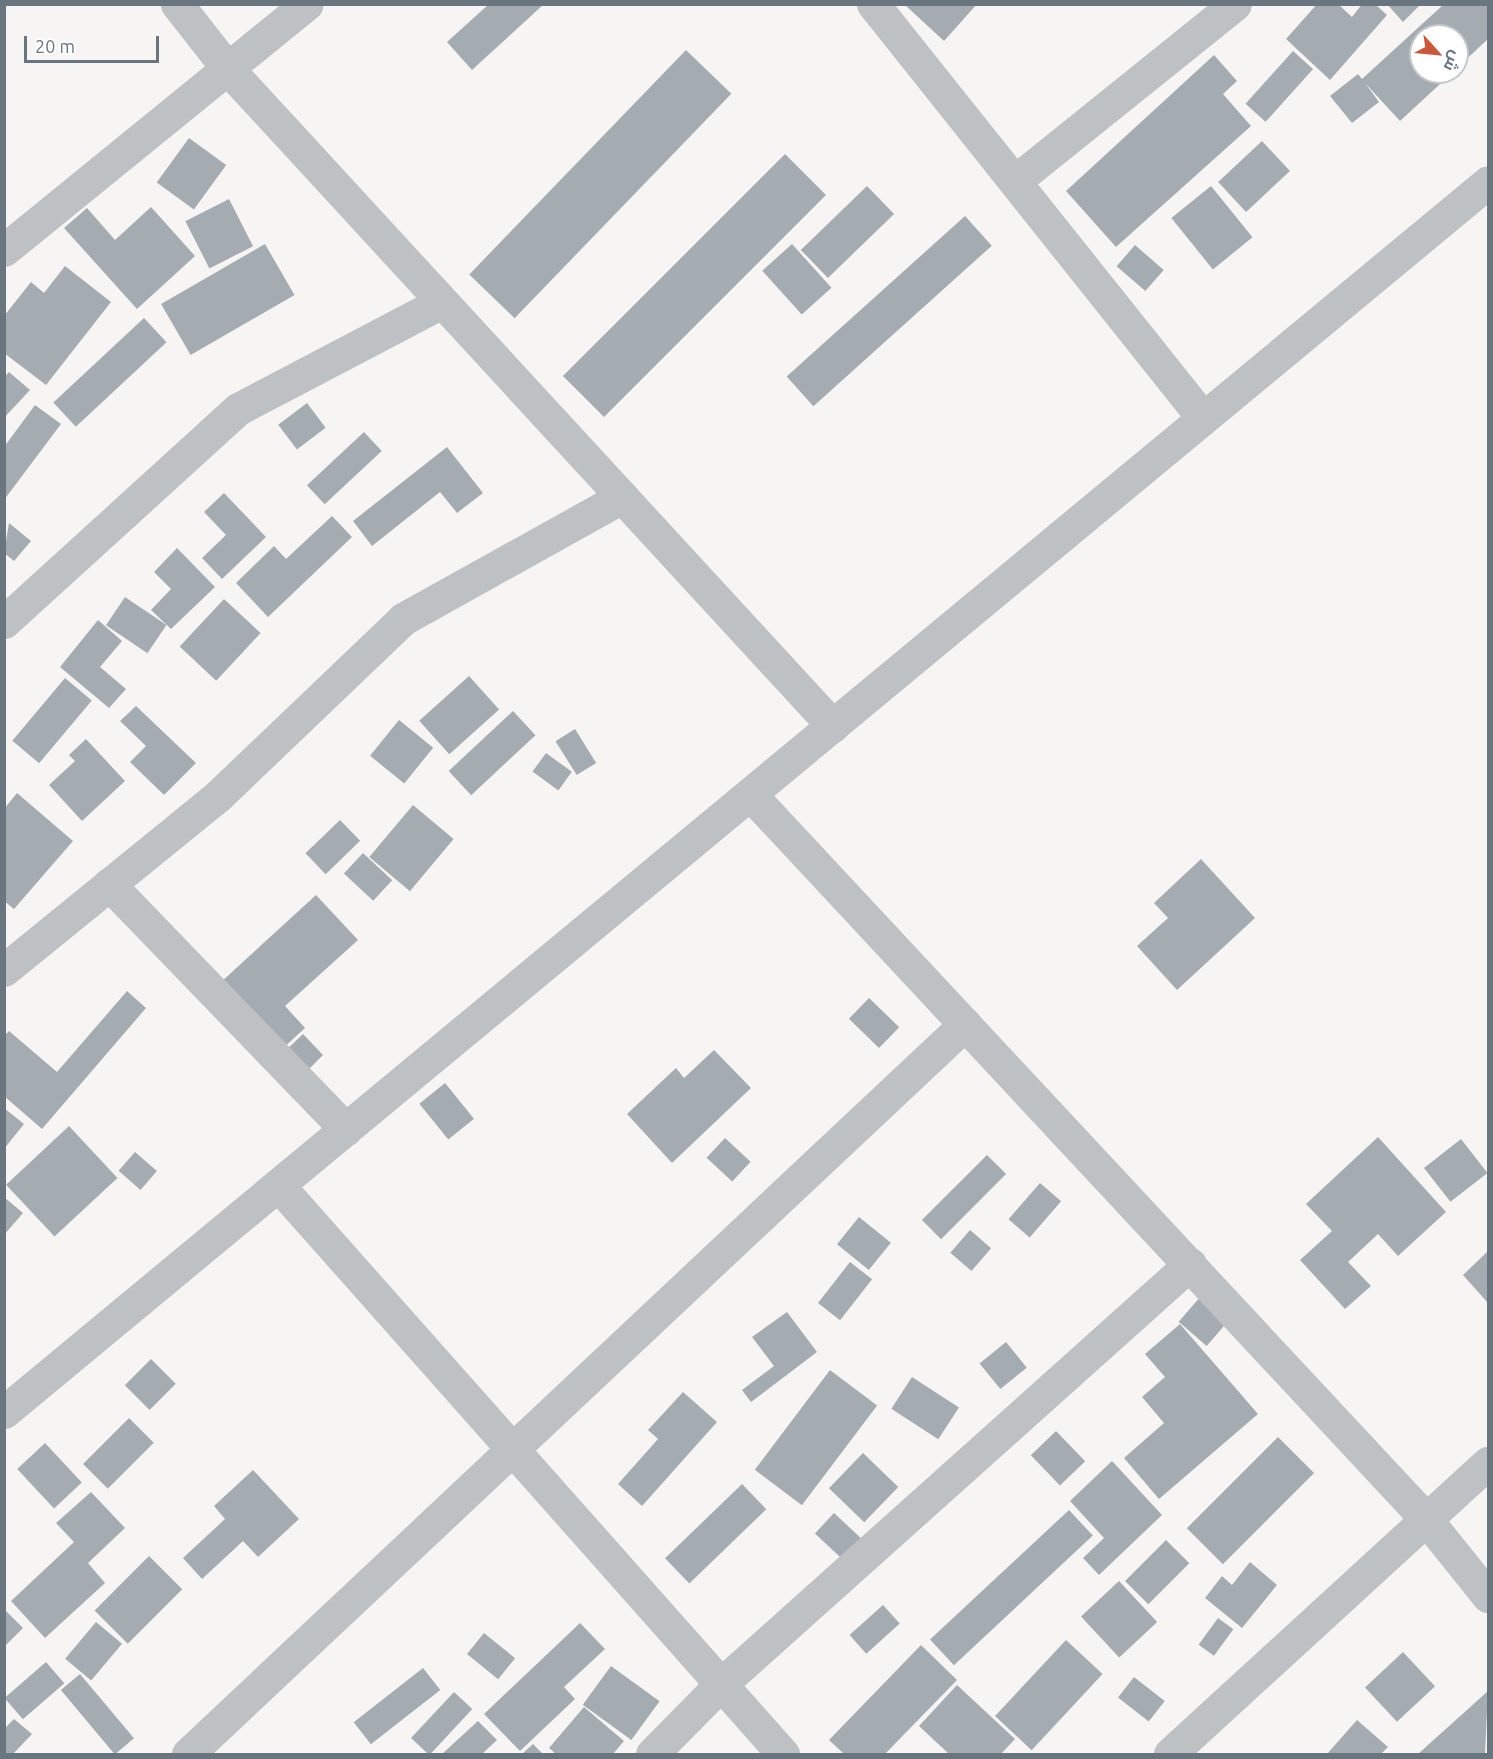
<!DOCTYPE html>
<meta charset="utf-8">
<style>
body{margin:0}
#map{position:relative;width:1493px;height:1759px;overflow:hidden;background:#f6f5f3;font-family:Ubuntu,Cairo,sans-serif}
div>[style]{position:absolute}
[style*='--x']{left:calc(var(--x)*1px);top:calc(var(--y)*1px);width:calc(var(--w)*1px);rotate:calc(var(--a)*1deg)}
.building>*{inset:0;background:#a5acb1;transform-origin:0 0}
.street>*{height:33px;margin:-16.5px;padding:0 16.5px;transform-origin:16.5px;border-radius:16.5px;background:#bdc1c4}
span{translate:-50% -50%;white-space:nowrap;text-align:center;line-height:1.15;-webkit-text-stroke:6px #fff;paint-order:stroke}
.frame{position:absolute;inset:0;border:6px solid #697680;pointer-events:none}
.north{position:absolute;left:1409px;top:24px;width:60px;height:60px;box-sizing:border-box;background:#fff;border:2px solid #c3c8cc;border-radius:50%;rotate:117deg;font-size:16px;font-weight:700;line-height:24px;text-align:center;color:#697680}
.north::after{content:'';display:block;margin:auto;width:21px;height:27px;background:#cc583c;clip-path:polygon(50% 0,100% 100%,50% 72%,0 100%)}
.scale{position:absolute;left:24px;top:36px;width:135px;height:27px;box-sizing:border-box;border:3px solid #697680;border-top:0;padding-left:8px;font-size:18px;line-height:21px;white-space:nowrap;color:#697680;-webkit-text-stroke:4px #fff;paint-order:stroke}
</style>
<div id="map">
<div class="building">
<div style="clip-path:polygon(489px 4px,544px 4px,472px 70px,447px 42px)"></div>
<div style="clip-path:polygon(904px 4px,977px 4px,944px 41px)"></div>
<div style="clip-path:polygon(1317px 4px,1338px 4px,1352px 17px,1362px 4px,1375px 4px,1387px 15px,1330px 80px,1286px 39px)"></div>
<div style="clip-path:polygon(1387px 4px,1421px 4px,1403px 22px)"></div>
<div style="clip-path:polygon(1444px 4px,1488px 4px,1488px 39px,1457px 68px,1457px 36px,1421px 36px,1421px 72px,1453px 72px,1400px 121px,1365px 83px,1379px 102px,1352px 123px,1330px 96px,1358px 74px,1362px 79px)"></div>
<div style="left:686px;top:50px;width:63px;height:312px;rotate:44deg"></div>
<div style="left:1293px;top:51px;width:27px;height:71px;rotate:42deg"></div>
<div style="clip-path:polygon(1214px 55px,1237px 81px,1223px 94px,1251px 126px,1116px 247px,1066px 191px)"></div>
<div style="left:189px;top:138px;width:46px;height:55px;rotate:36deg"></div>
<div style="left:1262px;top:141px;width:41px;height:60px;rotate:47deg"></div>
<div style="left:785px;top:154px;width:58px;height:314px;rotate:45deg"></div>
<div style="left:867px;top:186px;width:39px;height:92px;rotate:46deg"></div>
<div style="left:1211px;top:186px;width:66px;height:51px;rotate:51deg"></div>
<div style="left:229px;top:199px;width:53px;height:49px;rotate:63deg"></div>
<div style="clip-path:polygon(151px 207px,195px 256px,137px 309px,64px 228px,87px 208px,115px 240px)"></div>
<div style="left:965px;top:216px;width:40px;height:240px;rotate:48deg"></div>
<div style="left:265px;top:244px;width:59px;height:120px;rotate:60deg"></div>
<div style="left:792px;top:244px;width:59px;height:40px;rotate:48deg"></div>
<div style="left:1135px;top:245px;width:38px;height:28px;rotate:41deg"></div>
<div style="clip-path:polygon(65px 266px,111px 302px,46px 385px,4px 353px,4px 316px,31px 282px,44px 293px)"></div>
<div style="left:144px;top:318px;width:33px;height:124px;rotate:47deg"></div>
<div style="clip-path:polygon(9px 372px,30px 390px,4px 418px,4px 377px)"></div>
<div style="left:307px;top:403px;width:31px;height:36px;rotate:53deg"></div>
<div style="clip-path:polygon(35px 405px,61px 424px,4px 500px,4px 447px)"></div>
<div style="left:364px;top:432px;width:26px;height:78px;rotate:47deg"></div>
<div style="clip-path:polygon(447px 447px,483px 493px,457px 513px,440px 492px,372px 546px,353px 521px)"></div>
<div style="clip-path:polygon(224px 493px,266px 537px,222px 579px,202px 558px,226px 535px,204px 512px)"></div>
<div style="clip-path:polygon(332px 516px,352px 537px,268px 617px,236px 583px,274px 546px,286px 559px)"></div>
<div style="clip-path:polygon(9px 523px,31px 541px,14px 561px,4px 553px)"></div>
<div style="clip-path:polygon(177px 548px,215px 587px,171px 629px,151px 610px,171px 589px,154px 572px)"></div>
<div style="left:125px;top:597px;width:50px;height:34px;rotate:34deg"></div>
<div style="left:224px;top:599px;width:50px;height:65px;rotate:43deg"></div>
<div style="clip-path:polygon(98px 620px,122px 641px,100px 667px,126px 689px,109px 708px,60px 667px)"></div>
<div style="left:469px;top:676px;width:45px;height:67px;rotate:48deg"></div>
<div style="left:65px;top:678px;width:35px;height:82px;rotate:40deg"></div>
<div style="clip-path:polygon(136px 706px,196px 763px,164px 795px,130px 762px,146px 746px,120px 721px)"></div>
<div style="left:513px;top:711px;width:33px;height:88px;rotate:47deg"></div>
<div style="left:399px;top:720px;width:44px;height:46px;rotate:39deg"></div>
<div style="left:575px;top:729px;width:40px;height:23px;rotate:58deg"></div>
<div style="clip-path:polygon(86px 739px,125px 781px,82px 821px,49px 785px,75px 761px,69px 755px)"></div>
<div style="left:546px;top:753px;width:32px;height:23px;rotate:36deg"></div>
<div style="clip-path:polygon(17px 793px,73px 841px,14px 909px,4px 901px,4px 809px)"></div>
<div style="left:413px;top:805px;width:53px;height:68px;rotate:40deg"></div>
<div style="left:340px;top:820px;width:29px;height:48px;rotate:46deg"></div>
<div style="left:363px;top:853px;width:40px;height:28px;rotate:43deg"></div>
<div style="clip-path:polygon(1201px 859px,1255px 918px,1177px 990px,1137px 946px,1168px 918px,1154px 903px)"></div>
<div style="clip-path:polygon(316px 895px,358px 940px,285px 1006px,305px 1028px,281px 1050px,220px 983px)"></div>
<div style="clip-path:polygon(127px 991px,146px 1008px,42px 1129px,4px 1096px,4px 1036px,9px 1031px,57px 1072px)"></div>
<div style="left:869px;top:998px;width:42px;height:29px;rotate:44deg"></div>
<div style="clip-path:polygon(303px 1034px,323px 1055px,296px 1082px,282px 1054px)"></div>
<div style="clip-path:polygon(714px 1050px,751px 1088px,672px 1163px,627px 1114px,676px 1068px,684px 1078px)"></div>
<div style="left:445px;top:1083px;width:46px;height:33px;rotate:51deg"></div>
<div style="clip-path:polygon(4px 1108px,24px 1124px,4px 1149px)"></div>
<div style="left:69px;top:1126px;width:71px;height:86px;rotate:47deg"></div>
<div style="clip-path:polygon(1378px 1137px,1446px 1212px,1398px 1256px,1378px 1234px,1348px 1262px,1371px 1286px,1345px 1309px,1300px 1260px,1332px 1231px,1306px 1204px)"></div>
<div style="left:725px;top:1138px;width:35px;height:27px;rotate:43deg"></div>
<div style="left:1461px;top:1139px;width:43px;height:47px;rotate:52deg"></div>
<div style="left:135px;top:1152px;width:29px;height:25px;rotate:41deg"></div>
<div style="left:987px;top:1155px;width:27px;height:92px;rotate:45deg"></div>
<div style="left:1040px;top:1183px;width:28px;height:48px;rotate:41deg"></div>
<div style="clip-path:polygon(4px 1197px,23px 1213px,4px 1235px)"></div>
<div style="left:859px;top:1217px;width:41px;height:35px;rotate:39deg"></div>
<div style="left:970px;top:1230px;width:28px;height:30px;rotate:41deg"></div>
<div style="clip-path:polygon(1488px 1251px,1488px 1303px,1463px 1275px)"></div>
<div style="left:850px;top:1262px;width:28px;height:52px;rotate:38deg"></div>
<div style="left:1201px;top:1296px;width:37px;height:34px;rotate:41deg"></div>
<div style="clip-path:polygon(787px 1312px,817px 1352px,751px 1402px,742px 1390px,774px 1366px,752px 1337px)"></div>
<div style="clip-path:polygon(1180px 1324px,1258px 1414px,1159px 1499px,1124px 1458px,1164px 1423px,1142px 1397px,1165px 1377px,1145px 1354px)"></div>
<div style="left:1006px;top:1342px;width:33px;height:34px;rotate:51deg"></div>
<div style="left:151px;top:1359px;width:35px;height:37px;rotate:45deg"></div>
<div style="left:830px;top:1370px;width:59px;height:125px;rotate:37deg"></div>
<div style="left:912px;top:1377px;width:56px;height:38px;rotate:33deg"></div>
<div style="clip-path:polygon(683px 1392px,717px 1422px,642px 1506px,618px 1484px,658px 1439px,648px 1430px)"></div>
<div style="left:129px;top:1418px;width:35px;height:65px;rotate:45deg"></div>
<div style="left:1056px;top:1431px;width:42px;height:35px;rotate:46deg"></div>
<div style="left:1278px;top:1437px;width:51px;height:129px;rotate:45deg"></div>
<div style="left:45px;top:1443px;width:54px;height:38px;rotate:47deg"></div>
<div style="left:863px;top:1453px;width:49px;height:49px;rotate:44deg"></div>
<div style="clip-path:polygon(1112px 1461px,1162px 1515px,1099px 1575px,1083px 1558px,1104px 1538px,1070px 1501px)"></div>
<div style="clip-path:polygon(253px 1470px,299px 1519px,258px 1557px,243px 1541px,202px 1579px,183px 1558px,225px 1519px,214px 1506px)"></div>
<div style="left:742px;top:1484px;width:35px;height:107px;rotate:46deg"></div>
<div style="clip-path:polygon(91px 1492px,125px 1528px,88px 1563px,105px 1583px,45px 1638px,11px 1601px,74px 1542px,56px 1523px)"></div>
<div style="left:1069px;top:1510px;width:35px;height:190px;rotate:47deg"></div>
<div style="left:834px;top:1513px;width:48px;height:28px;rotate:43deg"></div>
<div style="left:1166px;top:1540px;width:33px;height:58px;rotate:45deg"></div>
<div style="left:149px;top:1556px;width:47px;height:77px;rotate:45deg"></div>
<div style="clip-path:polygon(1250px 1562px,1277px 1585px,1242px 1628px,1205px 1598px,1222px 1576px,1232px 1585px)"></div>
<div style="left:1119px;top:1581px;width:56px;height:52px;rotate:47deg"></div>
<div style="left:883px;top:1605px;width:25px;height:45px;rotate:48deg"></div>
<div style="clip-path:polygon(4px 1609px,23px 1628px,4px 1647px)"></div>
<div style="left:1218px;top:1618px;width:19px;height:33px;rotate:36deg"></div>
<div style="left:96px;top:1622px;width:34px;height:48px;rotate:40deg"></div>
<div style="clip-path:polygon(580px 1623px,605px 1649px,564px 1687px,575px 1699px,520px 1751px,484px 1714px)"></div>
<div style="left:484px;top:1633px;width:40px;height:27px;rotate:39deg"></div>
<div style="left:1066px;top:1640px;width:50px;height:104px;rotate:43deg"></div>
<div style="clip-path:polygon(921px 1645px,957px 1680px,885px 1754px,844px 1754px,829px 1740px)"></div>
<div style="left:1403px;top:1652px;width:47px;height:52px;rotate:47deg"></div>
<div style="left:46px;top:1662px;width:28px;height:55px;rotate:49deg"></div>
<div style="left:611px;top:1666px;width:60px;height:48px;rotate:36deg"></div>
<div style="left:423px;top:1668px;width:28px;height:88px;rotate:52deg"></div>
<div style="left:80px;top:1674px;width:84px;height:25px;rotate:50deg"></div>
<div style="left:1134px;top:1677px;width:39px;height:26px;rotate:38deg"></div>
<div style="clip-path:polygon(957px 1685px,1015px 1739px,1001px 1754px,949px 1754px,919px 1726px)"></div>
<div style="clip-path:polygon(1488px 1691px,1485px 1754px,1418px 1754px)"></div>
<div style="left:454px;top:1692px;width:25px;height:63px;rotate:43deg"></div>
<div style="clip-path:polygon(584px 1707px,624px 1741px,613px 1754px,556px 1754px,549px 1748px)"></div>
<div style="clip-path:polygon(14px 1719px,32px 1734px,13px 1754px,4px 1754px,4px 1729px)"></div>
<div style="clip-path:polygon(1357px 1720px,1388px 1747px,1381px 1754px,1327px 1754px)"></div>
<div style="clip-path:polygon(478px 1721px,497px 1740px,482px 1754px,442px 1754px)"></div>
<div style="clip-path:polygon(533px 1744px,543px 1754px,522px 1754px)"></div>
</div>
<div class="street">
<div style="--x:177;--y:4;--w:83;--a:51.9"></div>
<div style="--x:228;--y:69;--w:893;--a:47.36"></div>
<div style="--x:873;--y:4;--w:529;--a:51.44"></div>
<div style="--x:1015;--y:181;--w:282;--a:-38.8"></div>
<div style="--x:4;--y:250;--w:390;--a:-39.1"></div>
<div style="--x:4;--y:622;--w:316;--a:-42.3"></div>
<div style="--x:238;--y:409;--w:230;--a:-27.7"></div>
<div style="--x:750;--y:794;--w:991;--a:47"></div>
<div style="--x:1426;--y:1519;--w:99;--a:51.2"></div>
<div style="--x:109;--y:884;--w:341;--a:46"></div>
<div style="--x:4;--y:970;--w:277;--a:-39.1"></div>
<div style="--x:219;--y:795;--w:255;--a:-43.7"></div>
<div style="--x:403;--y:619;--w:251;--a:-29.1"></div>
<div style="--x:278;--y:1185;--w:761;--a:48.41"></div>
<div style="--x:4;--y:1412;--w:1927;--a:-39.65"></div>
<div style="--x:188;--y:1754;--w:1066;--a:-43.21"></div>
<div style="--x:652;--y:1754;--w:97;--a:-45.4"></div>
<div style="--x:720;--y:1685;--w:631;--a:-41.85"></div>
<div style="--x:1170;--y:1754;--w:431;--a:-42.5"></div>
</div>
<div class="frame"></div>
<div class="north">ش</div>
<div class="scale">20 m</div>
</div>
